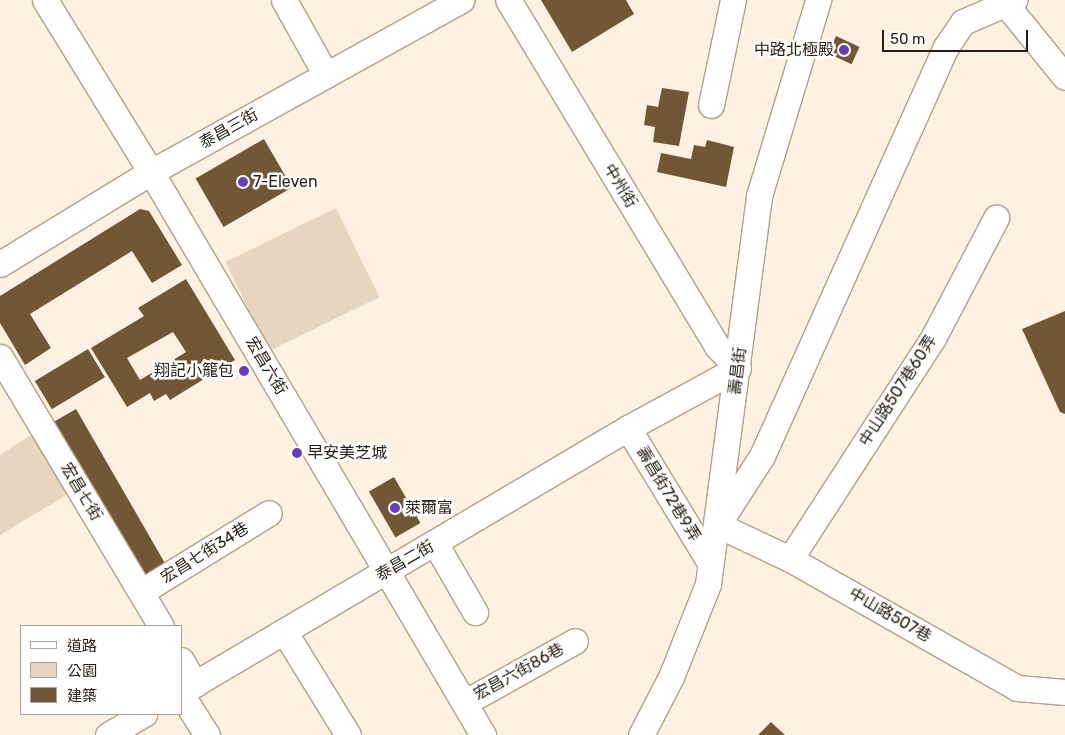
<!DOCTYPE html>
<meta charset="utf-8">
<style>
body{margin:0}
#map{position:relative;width:1065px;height:735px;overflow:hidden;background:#fef1e2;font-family:Rubik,"Noto Sans TC",sans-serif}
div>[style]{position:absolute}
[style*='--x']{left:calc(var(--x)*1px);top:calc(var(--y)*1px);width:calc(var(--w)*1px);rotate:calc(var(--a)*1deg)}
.green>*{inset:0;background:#e7d5c0;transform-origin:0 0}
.building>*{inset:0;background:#715736;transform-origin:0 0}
.roads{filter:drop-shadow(1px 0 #b39f88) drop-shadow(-1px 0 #b39f88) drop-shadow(0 1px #b39f88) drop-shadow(0 -1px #b39f88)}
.minor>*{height:25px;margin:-12.5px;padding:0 12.5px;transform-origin:12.5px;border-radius:12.5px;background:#fff}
.dots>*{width:14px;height:14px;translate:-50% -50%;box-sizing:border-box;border:2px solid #fff;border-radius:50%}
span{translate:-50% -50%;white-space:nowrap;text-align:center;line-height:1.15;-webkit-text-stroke:5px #fff;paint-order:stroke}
.poi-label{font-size:16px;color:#251e15}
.right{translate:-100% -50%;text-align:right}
.left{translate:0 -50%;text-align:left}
.street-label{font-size:16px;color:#251e15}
.legend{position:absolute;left:20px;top:625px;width:162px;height:90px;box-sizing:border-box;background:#fff;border:1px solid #a8a5a1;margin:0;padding:6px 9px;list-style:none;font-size:15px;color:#251e15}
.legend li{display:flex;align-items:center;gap:10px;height:25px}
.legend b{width:25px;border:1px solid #a8a5a1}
.scale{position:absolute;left:882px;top:30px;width:146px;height:22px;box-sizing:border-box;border:2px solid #251e15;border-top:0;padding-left:6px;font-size:15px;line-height:18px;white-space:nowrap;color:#251e15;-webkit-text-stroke:4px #fff;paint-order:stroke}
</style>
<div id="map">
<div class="green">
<div style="left:336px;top:208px;width:99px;height:123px;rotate:64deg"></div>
<div style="clip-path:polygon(32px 434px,68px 494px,0 535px,0 455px)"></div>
</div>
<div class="building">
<div style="clip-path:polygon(541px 0,626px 0,634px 14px,572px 52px)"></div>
<div style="left:836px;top:36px;width:26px;height:19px;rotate:25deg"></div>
<div style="clip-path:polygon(662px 88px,689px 92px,679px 146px,653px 142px,655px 127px,644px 125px,647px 105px,658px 107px)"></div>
<div style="left:264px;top:139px;width:56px;height:79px;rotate:60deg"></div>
<div style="clip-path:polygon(707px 140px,734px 147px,726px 187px,657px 172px,661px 153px,691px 159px,694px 145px,705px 147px)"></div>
<div style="clip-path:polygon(140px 209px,149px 211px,182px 265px,152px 283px,132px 251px,30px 314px,51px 348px,25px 365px,0 323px,0 296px)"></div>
<div style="clip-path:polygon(evenodd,186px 279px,235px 360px,170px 400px,166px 394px,154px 401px,150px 393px,127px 407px,91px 348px,144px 316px,138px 308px,186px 279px,173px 332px,186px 352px,140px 380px,127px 358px,173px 332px)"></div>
<div style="clip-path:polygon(1065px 311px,1065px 414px,1060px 412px,1022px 329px)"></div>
<div style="left:88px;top:349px;width:33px;height:62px;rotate:59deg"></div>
<div style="left:76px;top:409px;width:180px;height:29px;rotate:60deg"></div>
<div style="left:394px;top:477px;width:53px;height:29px;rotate:60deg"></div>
<div style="clip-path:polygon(771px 722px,785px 735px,758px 735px)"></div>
</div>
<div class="roads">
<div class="minor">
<div style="--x:45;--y:0;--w:202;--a:58.4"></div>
<div style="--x:151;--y:172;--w:654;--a:59.47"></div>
<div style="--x:284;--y:0;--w:86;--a:60.8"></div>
<div style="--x:1005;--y:3;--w:95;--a:51"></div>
<div style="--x:711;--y:105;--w:107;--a:-78.2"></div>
<div style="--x:0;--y:264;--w:177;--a:-31.4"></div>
<div style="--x:151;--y:172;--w:355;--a:-29"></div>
<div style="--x:0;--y:357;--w:313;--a:59.1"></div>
<div style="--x:628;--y:428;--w:156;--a:58.7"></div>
<div style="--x:722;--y:518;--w:74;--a:-57.2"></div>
<div style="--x:762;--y:456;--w:448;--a:-65.8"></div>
<div style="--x:946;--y:47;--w:30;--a:-56"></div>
<div style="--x:963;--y:22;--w:56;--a:-23.3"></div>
<div style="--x:718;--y:525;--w:80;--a:25.3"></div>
<div style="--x:790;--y:559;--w:261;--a:29.6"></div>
<div style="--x:1017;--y:688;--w:48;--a:4.8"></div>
<div style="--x:435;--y:543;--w:80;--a:59.9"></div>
<div style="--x:790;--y:559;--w:263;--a:-57.1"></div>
<div style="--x:933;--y:338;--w:136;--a:-62.3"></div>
<div style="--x:141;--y:592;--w:150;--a:-31.7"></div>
<div style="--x:284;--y:631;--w:122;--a:58.4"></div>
<div style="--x:181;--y:660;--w:28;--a:60"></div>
<div style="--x:181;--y:692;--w:519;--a:-30.57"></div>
<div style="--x:628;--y:428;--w:125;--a:-28.6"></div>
<div style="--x:738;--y:368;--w:30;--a:-134"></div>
<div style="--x:717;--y:346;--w:404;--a:-121.1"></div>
<div style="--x:181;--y:694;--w:49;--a:57.6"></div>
<div style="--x:464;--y:703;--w:127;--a:-29.2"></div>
<div style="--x:108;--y:735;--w:42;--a:-30.3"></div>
<div style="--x:641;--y:735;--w:65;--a:-62.7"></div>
<div style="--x:671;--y:677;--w:100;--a:-68.3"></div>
<div style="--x:708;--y:584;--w:391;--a:-82.5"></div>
<div style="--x:759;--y:196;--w:205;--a:-73.2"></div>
</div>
</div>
<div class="dots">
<div style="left:844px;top:50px;background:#693db5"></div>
<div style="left:243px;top:182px;background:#693db5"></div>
<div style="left:244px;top:371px;background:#693db5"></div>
<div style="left:297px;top:453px;background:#693db5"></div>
<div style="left:395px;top:508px;background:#693db5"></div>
</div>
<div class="poi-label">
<span class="right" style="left:834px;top:50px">中路北極殿</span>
<span class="left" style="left:253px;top:182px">7-Eleven</span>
<span class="right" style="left:234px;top:371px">翔記小籠包</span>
<span class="left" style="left:307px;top:453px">早安美芝城</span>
<span class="left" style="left:405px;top:508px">萊爾富</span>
</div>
<div class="street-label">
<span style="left:229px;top:129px;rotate:-29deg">泰昌三街</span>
<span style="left:620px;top:186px;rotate:59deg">中州街</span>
<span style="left:266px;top:366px;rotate:59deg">宏昌六街</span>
<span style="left:738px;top:371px;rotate:-83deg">壽昌街</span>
<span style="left:898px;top:391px;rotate:-57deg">中山路507巷60弄</span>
<span style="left:81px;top:492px;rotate:59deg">宏昌七街</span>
<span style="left:668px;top:494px;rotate:59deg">壽昌街72巷9弄</span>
<span style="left:205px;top:553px;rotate:-32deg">宏昌七街34巷</span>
<span style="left:405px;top:561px;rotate:-30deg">泰昌二街</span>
<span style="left:890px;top:615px;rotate:30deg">中山路507巷</span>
<span style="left:519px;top:672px;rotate:-29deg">宏昌六街86巷</span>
</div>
<ul class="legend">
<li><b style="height:6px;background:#fff"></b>道路</li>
<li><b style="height:14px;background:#e7d5c0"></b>公園</li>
<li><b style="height:14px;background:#715736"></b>建築</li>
</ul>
<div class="scale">50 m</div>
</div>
